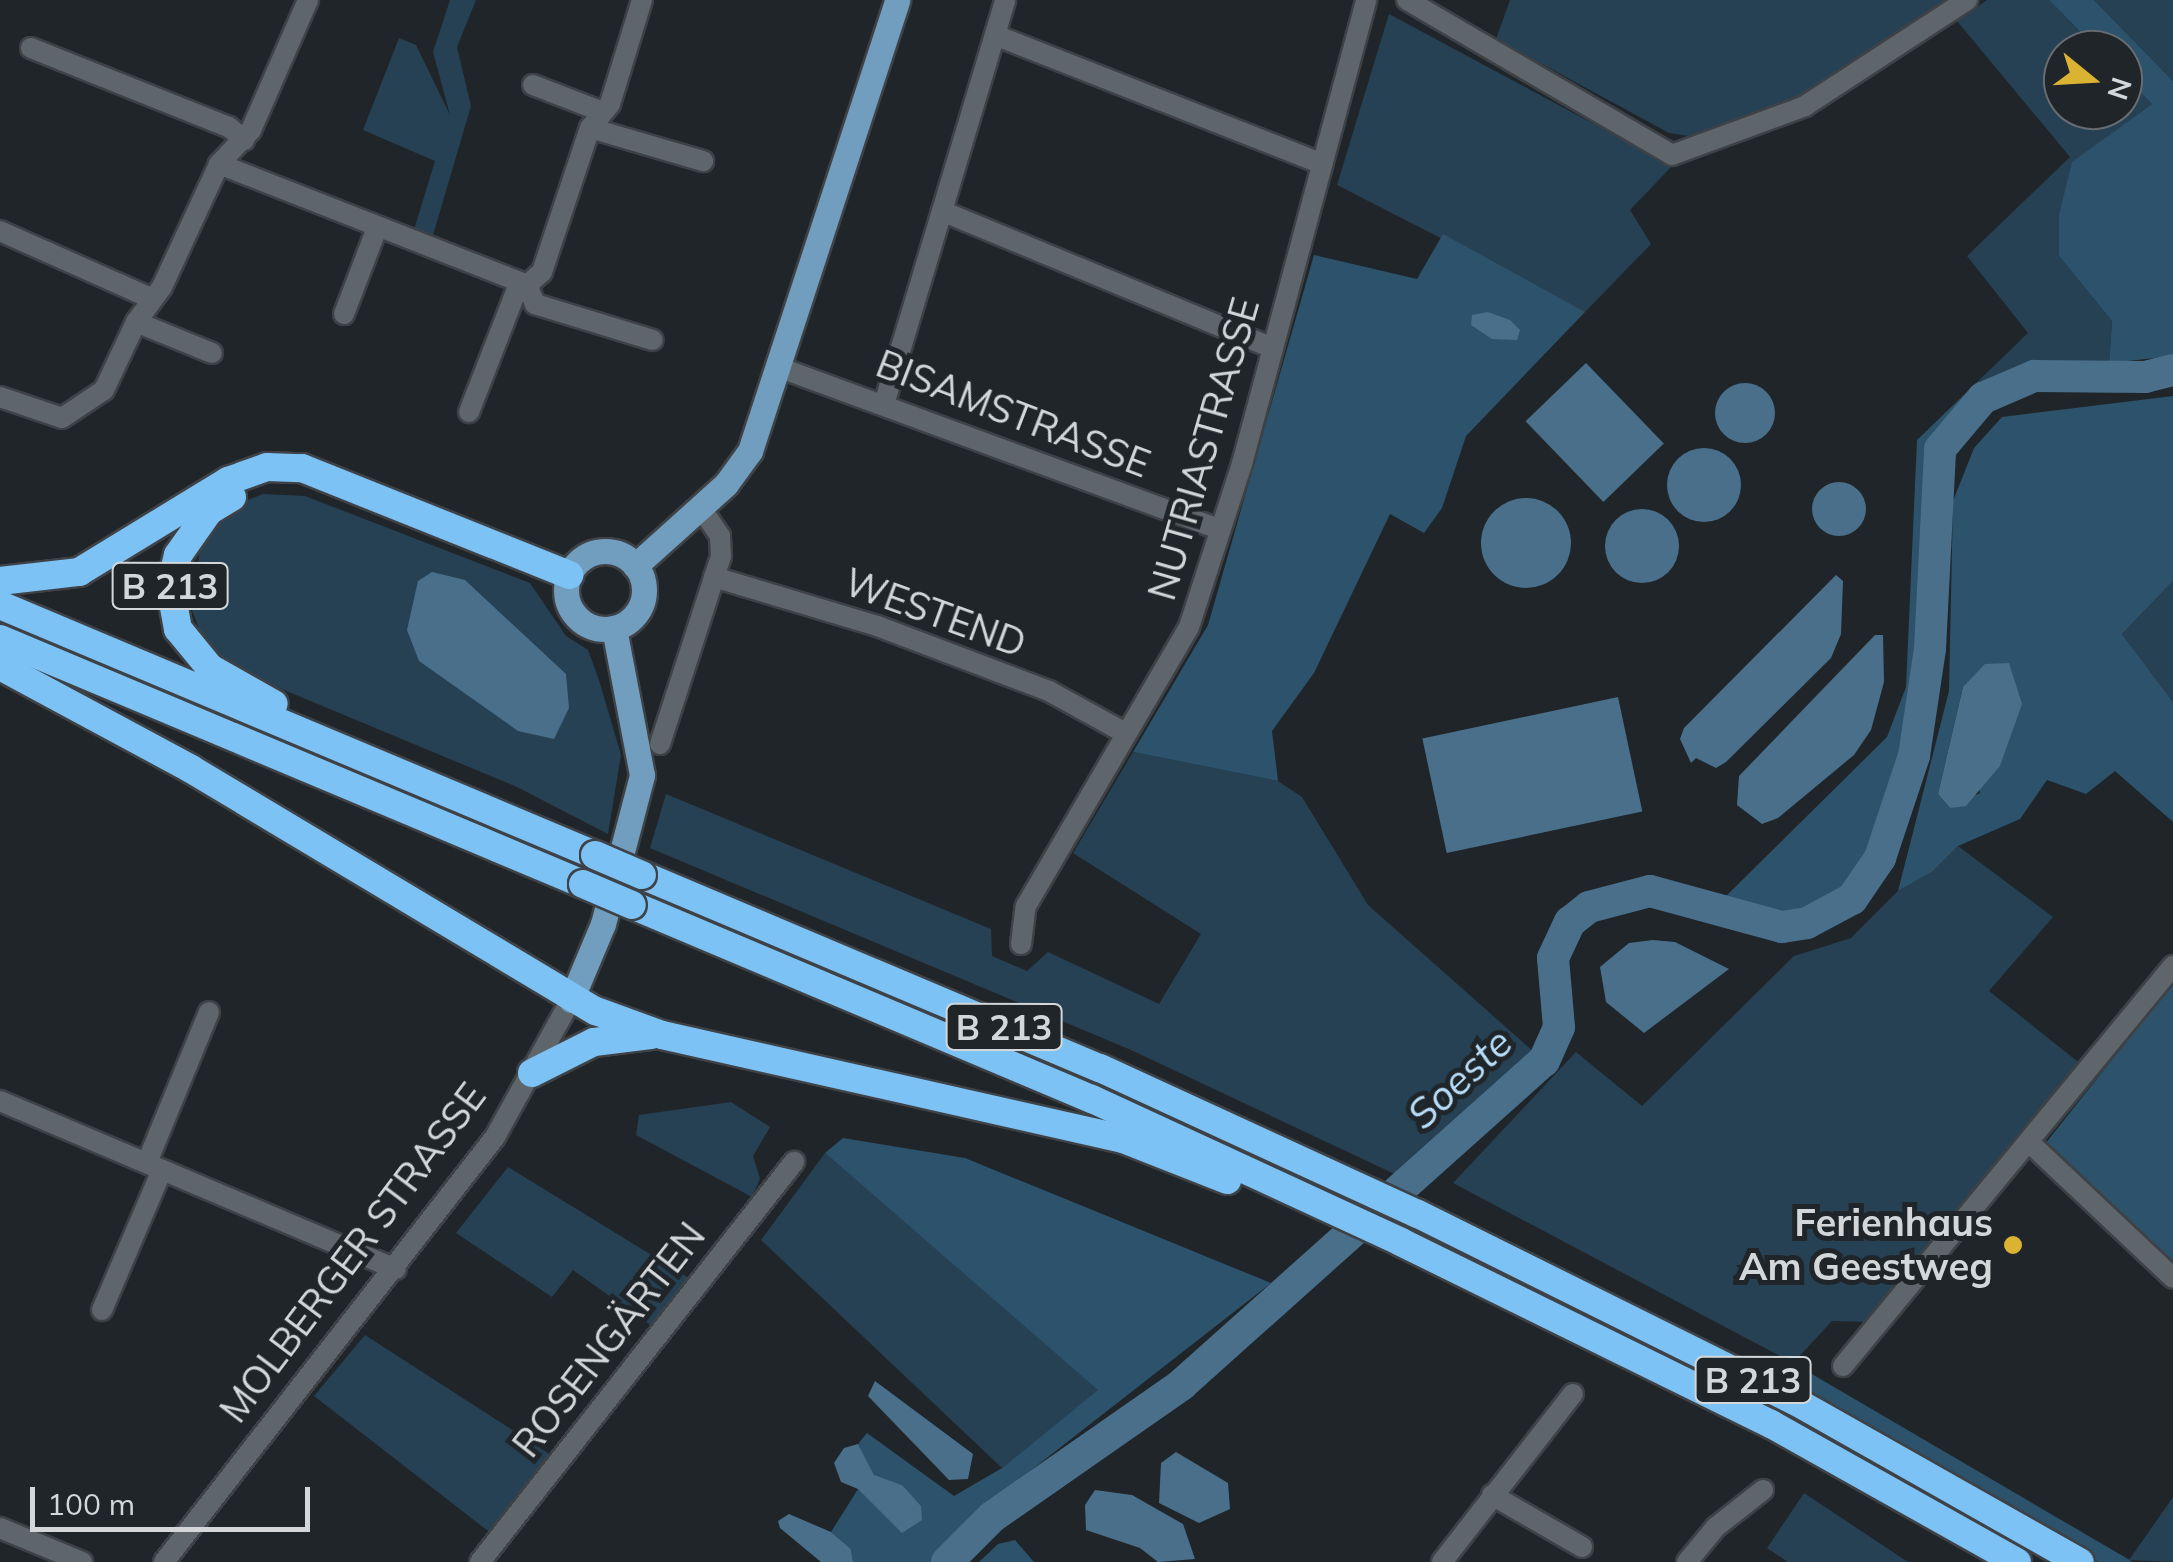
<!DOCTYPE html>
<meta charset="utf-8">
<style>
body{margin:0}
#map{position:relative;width:2173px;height:1562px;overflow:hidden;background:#1f2529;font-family:Mulish,sans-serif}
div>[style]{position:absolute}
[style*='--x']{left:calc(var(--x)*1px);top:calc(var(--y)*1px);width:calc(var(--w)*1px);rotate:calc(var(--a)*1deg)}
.green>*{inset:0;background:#264154}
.forest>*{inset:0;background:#2c526c}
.water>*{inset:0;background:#496f8b;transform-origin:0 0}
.round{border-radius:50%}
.river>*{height:32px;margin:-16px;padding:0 16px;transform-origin:16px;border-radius:16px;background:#496f8b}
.roads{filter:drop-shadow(2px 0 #3e4246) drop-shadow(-2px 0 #3e4246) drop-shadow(0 2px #3e4246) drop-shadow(0 -2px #3e4246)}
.minor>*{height:20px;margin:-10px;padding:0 10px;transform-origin:10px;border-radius:10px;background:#5f666b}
.major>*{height:25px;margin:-12.5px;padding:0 12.5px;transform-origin:12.5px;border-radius:12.5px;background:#719dbe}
.major>.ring{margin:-12.5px;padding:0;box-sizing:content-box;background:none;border:25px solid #719dbe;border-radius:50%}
.highway>*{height:28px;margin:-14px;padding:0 14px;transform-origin:14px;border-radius:14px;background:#7dc2f5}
.bridges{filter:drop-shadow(2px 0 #3e4246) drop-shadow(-2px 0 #3e4246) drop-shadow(0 2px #3e4246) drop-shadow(0 -2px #3e4246)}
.highway-bridge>*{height:28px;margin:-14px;padding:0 14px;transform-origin:14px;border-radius:14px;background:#7dc2f5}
.dots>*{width:28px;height:28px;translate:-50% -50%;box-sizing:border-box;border:5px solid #1f2529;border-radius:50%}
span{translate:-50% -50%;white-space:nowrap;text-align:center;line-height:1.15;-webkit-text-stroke:10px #1f2529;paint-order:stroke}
.shield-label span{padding:2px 8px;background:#1f2529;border:2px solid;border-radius:8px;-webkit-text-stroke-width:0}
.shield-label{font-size:35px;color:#d3d7da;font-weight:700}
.street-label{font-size:38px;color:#d3d7da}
.poi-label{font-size:38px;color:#d3d7da;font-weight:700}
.right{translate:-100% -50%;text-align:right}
.water-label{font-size:40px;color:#b8ddf9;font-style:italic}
.north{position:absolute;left:2043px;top:30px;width:100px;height:100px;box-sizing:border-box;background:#1f2529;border:2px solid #676c70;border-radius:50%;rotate:108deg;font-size:28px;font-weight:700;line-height:40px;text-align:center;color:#d3d7da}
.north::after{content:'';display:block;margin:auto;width:35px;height:45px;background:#dab333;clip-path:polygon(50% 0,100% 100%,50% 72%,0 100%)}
.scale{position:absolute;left:30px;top:1487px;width:280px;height:45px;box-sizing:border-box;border:5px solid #d3d7da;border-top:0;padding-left:12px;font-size:30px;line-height:35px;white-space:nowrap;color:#d3d7da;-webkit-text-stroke:8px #1f2529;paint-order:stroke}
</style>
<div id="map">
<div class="green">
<div style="clip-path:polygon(450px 0,476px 0,457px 47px,471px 106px,431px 242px,413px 233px,435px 161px,363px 130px,399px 38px,416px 45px,450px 115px,433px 52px)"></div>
<div style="clip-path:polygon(1510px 0,1949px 0,1799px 99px,1689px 136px,1669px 133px,1496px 39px)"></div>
<div style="clip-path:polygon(1987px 0,2049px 0,2098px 50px,2063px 50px,2063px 110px,2123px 110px,2123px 75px,2152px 104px,2073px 162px,2059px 256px,2112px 321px,2109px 363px,2032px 370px,1975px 392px,1971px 388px,2028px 333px,1967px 256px,2070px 157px,1957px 21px)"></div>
<div style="clip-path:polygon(2094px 0,2173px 0,2173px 81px)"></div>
<div style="clip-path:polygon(1389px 14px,1672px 166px,1630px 210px,1651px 244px,1585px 312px,1337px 185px)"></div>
<div style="clip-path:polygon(263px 494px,305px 496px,530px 583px,566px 636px,588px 650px,599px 680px,621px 755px,608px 834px,517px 787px,231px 668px,207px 649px,191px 608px,203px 530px,230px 507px)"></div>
<div style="clip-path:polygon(2173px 581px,2173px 702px,2122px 634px)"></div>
<div style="clip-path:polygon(1133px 752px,1278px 781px,1302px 797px,1368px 905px,1535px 1053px,1401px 1177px,1131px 1050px,650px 848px,666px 794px,991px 929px,992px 956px,1027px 971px,1048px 952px,1159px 1004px,1201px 934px,1073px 853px)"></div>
<div style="clip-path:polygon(1958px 846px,2053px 917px,1989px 991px,2082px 1065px,1870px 1322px,1832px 1321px,1793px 1363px,1453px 1183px,1576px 1052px,1642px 1106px,1794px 956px,1851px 938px,1898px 891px,1932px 872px)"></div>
<div style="clip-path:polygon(731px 1102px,770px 1127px,753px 1156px,760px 1179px,752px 1197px,636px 1135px,639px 1115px)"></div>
<div style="clip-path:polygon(825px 1153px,1099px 1390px,1002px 1468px,761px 1240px)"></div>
<div style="clip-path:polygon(508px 1167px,689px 1278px,653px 1327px,573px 1270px,552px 1297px,456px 1233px)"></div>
<div style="clip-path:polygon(365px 1335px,551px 1455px,488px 1531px,314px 1396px)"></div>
<div style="clip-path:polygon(1804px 1493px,1908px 1562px,1788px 1562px,1767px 1548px)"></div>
<div style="clip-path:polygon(2173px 1497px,2173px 1562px,2129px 1560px)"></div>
</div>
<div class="forest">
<div style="clip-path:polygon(2049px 0,2094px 0,2173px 81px,2173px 356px,2109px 363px,2112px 321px,2059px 256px,2059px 215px,2072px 162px,2152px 104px,2123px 75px,2123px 50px,2098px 50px)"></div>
<div style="clip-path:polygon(1443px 234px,1585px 312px,1466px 436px,1442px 508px,1424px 533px,1390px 514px,1314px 673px,1272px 731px,1278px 781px,1133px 752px,1208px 625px,1314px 255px,1417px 279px)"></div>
<div style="clip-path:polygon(1971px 388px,1975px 392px,1932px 455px,1918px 694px,1904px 769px,1864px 872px,1828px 900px,1776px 915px,1722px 900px,1887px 737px,1906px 687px,1917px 440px)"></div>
<div style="clip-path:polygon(evenodd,2173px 396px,2173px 581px,2122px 634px,2173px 702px,2173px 822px,2115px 771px,2086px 794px,2047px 780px,2020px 819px,1958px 846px,1932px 872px,1898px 891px,1949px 691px,1953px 501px,1974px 448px,2002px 417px,2173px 396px,1963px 687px,1980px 793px,1950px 808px,1938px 794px,1963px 687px)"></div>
<div style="clip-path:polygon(2173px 983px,2173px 1268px,2045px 1144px)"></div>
<div style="clip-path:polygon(843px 1138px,965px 1158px,1271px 1283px,1016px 1482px,941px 1562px,853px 1562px,851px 1549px,831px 1532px,858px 1489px,902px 1485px,874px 1476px,858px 1444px,867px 1433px,954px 1496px,1002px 1468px,1098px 1390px,825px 1153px)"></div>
<div style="clip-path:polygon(1793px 1363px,2133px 1562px,2098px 1562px,1786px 1381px)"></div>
<div style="clip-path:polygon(1015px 1540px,1034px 1562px,979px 1562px,998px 1544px)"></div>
</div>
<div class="water">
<div style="clip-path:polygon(1488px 312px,1510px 320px,1520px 330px,1517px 340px,1492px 339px,1471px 325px,1472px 315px)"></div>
<div style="left:1586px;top:363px;width:112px;height:84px;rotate:46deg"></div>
<div class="round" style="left:1715px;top:383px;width:60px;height:60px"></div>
<div class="round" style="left:1667px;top:448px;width:74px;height:74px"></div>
<div class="round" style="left:1812px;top:482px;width:54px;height:54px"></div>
<div class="round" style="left:1481px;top:498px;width:90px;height:90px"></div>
<div class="round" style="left:1605px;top:509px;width:74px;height:74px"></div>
<div style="clip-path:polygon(432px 572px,465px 580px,566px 674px,569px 708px,554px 739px,518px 731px,419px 661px,407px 630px,418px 581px)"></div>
<div style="clip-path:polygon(1836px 575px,1843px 581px,1841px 634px,1831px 658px,1726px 762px,1716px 768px,1696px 758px,1691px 763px,1680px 739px,1684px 728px)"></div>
<div style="clip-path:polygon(1875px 635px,1883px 635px,1884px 682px,1871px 730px,1854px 755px,1778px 818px,1762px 824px,1737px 805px,1739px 776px)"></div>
<div style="clip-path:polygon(2009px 663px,2022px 704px,2000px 766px,1966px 806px,1950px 808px,1938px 794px,1963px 687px,1985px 664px)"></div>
<div style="left:1618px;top:697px;width:117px;height:200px;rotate:78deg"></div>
<div style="clip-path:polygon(1653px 940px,1675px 942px,1729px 969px,1644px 1033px,1606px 1002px,1600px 967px,1629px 943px)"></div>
<div style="clip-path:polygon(875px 1381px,973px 1454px,968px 1479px,949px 1480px,868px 1396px)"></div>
<div style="clip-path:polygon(858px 1444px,874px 1475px,902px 1485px,921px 1506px,922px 1520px,902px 1533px,858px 1489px,841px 1482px,834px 1463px,844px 1448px)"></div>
<div style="clip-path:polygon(1176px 1452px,1228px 1483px,1230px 1509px,1199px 1523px,1159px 1503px,1161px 1463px)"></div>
<div style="clip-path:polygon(1095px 1490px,1132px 1495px,1183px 1524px,1195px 1559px,1158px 1562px,1140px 1548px,1086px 1530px,1085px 1505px)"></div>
<div style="clip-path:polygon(789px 1514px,831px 1532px,851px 1549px,853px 1562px,821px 1562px,780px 1528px,778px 1521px)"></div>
</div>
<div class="river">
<div style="--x:947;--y:1562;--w:64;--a:-45"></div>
<div style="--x:992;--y:1517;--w:231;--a:-34.9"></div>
<div style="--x:1181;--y:1385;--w:487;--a:-41.8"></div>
<div style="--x:1544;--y:1061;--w:37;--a:-66"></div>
<div style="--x:1559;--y:1027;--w:69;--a:-95"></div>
<div style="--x:1553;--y:958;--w:40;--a:-65"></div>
<div style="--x:1570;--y:922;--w:24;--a:-38"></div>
<div style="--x:1589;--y:907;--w:63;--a:-14.7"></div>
<div style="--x:1650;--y:891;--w:137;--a:15.3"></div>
<div style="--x:1782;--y:927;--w:25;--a:-9"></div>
<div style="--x:1807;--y:923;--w:51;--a:-28.1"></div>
<div style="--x:1852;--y:899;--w:50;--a:-55.7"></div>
<div style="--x:1880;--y:858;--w:108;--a:-71.6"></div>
<div style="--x:1914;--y:756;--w:108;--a:-81.5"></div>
<div style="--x:1930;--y:649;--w:200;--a:-87.1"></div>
<div style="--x:1940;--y:449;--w:67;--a:-49.9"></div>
<div style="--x:1983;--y:398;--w:56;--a:-23.3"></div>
<div style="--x:2034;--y:376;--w:111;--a:0.5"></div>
<div style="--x:2145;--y:377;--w:29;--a:-14"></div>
</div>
<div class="roads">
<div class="minor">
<div style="--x:1407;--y:0;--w:307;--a:30.3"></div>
<div style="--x:1672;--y:155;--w:142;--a:-20.2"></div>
<div style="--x:1805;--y:106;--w:194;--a:-33.2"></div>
<div style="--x:995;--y:35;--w:352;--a:21.5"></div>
<div style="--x:31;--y:48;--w:213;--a:21.8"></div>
<div style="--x:229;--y:127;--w:20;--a:41"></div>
<div style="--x:533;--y:85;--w:75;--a:21.1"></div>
<div style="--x:590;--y:128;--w:118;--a:16.3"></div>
<div style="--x:219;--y:164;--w:331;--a:21.4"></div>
<div style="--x:527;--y:285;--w:20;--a:-41"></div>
<div style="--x:542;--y:272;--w:152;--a:-71.6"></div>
<div style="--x:590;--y:128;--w:31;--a:-50"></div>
<div style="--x:610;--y:104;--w:109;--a:-72.9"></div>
<div style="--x:942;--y:211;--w:355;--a:22.5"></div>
<div style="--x:0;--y:231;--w:167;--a:24"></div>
<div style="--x:527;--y:285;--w:21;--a:67"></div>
<div style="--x:535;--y:304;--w:123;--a:17"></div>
<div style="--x:344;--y:314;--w:92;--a:-69"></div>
<div style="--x:136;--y:322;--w:82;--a:22.2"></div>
<div style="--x:781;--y:368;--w:467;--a:20.2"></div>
<div style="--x:0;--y:397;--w:65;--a:18.7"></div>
<div style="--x:62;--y:418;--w:50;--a:-33.7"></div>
<div style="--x:104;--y:390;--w:75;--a:-64.8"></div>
<div style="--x:136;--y:322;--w:44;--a:-53.4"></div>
<div style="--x:162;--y:287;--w:136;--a:-65.1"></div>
<div style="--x:219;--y:164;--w:47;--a:-46.7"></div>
<div style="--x:251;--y:130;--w:142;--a:-66.3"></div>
<div style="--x:885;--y:401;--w:419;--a:-73.3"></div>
<div style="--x:469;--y:412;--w:137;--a:-68.7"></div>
<div style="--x:714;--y:577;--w:170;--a:16.7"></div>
<div style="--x:877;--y:626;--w:184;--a:20.7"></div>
<div style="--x:1049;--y:691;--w:87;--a:28.9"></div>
<div style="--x:660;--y:744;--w:198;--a:-72"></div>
<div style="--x:721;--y:556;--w:20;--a:-93"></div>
<div style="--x:720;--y:536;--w:34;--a:-124"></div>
<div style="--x:1021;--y:944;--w:38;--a:-83"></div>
<div style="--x:1026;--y:906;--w:323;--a:-59.7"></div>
<div style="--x:1189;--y:627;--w:171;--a:-72"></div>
<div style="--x:1242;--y:464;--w:480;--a:-75"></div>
<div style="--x:0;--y:1101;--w:430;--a:23"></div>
<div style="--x:2031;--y:1144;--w:195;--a:43.3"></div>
<div style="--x:148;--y:1160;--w:160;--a:-67.6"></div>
<div style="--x:102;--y:1310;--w:152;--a:-66.8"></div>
<div style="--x:1843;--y:1366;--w:519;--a:-50.48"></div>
<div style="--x:1492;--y:1495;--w:104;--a:30"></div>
<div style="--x:0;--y:1528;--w:89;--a:22.5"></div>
<div style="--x:164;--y:1562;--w:539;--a:-52.09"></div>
<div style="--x:495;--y:1137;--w:157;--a:-61"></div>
<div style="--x:480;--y:1562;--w:509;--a:-51.87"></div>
<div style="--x:1442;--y:1562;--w:213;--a:-52.1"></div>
<div style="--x:1687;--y:1562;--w:45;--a:-50.4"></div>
<div style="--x:1716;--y:1527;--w:60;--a:-38.2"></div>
</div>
<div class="major">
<div class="ring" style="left:566px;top:551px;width:53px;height:53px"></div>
<div style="--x:635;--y:566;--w:122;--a:-42"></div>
<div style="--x:726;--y:484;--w:41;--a:-54"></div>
<div style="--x:750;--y:451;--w:474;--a:-71.9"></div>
<div style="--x:571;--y:1000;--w:82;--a:-67.2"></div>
<div style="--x:603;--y:924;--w:154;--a:-75.3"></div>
<div style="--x:642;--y:775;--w:150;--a:-100.8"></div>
</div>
<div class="highway">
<div style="--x:232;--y:497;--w:27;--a:149"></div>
<div style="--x:209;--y:511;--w:54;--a:125.2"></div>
<div style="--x:178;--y:555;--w:32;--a:104"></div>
<div style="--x:170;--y:586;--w:44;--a:79.5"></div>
<div style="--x:178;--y:629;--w:50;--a:50.6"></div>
<div style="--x:210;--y:668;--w:73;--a:29.4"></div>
<div style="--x:0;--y:581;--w:80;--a:-6.5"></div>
<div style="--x:79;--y:572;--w:175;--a:-31.4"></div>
<div style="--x:228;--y:481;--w:41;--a:-19.7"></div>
<div style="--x:267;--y:467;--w:35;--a:2"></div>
<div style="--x:302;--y:468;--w:288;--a:21.8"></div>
<div style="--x:0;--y:605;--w:645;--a:22.79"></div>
<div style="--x:0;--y:639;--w:632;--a:22.79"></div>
<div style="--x:0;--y:666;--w:217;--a:28.3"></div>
<div style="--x:191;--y:769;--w:472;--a:30.9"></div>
<div style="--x:596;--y:1011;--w:70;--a:20"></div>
<div style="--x:662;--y:1035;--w:473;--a:12.7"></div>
<div style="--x:1123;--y:1139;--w:112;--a:21.5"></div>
<div style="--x:642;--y:875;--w:497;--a:22.9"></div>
<div style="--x:1100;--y:1068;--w:350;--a:24.7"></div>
<div style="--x:1418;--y:1214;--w:421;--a:26.4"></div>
<div style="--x:1795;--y:1401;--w:327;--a:29.5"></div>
<div style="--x:632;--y:905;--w:499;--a:22.9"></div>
<div style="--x:1092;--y:1099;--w:340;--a:24.8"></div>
<div style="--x:1401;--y:1242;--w:412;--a:26.2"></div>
<div style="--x:1771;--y:1424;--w:282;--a:29.3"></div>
<div style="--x:532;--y:1073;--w:69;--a:-26.6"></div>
<div style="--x:594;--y:1042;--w:57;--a:-7"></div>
</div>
</div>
<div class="bridges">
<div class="highway-bridge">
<div style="--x:595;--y:855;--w:51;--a:23.1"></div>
<div style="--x:583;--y:884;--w:53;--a:23.2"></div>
</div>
</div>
<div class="dots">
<div style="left:2013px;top:1245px;background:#dab333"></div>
</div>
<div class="shield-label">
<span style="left:170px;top:586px">B 213</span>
<span style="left:1004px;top:1027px">B 213</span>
<span style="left:1753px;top:1380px">B 213</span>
</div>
<div class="street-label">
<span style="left:1013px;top:414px;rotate:21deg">BISAMSTRASSE</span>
<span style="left:1204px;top:449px;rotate:-74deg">NUTRIASTRASSE</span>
<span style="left:935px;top:613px;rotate:20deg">WESTEND</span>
<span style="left:353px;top:1253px;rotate:-53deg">MOLBERGER STRASSE</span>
<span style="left:609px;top:1340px;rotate:-52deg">ROSENGÄRTEN</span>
</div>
<div class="poi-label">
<span class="right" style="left:1993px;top:1245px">Ferienhaus<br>Am Geestweg</span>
</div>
<div class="water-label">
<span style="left:1459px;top:1078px;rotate:-43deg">Soeste</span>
</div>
<div class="north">N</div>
<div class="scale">100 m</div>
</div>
